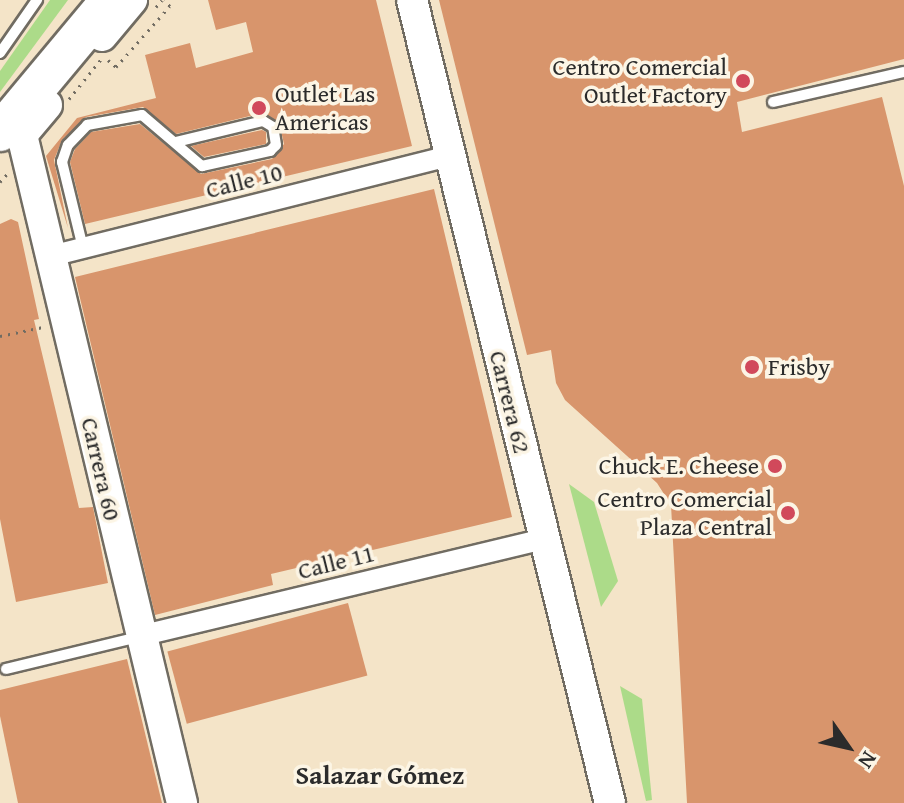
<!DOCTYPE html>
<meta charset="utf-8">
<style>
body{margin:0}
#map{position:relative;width:904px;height:803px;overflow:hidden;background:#f4e4c8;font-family:"Gentium Book Plus",serif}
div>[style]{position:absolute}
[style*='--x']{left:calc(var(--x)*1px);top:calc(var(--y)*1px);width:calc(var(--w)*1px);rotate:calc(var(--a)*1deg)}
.green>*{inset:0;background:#acdb89}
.building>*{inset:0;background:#d8956c;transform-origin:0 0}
.path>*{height:3px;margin-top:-1.5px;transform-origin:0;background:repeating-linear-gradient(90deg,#716c62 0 2px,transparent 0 8px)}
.roads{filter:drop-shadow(2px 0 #716c62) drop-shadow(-2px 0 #716c62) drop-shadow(0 2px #716c62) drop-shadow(0 -2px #716c62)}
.lane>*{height:10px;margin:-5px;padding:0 5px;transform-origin:5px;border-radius:5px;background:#fff}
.street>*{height:20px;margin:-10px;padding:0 10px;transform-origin:10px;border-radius:10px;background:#fff}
.secondary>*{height:30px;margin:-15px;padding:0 15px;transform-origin:15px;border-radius:15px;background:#fff}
.highway>*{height:38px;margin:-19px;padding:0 19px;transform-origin:19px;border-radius:19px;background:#fff}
.dots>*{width:22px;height:22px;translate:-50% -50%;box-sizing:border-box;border:4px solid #fcf5e5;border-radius:50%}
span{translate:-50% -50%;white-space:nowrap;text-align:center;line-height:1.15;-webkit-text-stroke:7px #fcf5e5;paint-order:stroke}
.poi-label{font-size:24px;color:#2b2b2b}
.right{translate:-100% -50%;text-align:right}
.left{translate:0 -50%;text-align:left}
.street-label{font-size:24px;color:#2b2b2b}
.neighbourhood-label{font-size:26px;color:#2b2b2b;font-weight:700}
.north{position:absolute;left:808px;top:707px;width:80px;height:80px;-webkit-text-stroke:6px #fcf5e5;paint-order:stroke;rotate:124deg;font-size:22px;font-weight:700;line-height:32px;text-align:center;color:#2b2b2b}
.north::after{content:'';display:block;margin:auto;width:28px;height:36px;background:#2b2b2b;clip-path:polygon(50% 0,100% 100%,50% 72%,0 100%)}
</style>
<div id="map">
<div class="green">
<div style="clip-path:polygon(50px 0,68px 0,0 92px,0 71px)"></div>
<div style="clip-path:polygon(569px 484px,594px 502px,618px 581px,601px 607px)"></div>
<div style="clip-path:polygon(620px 686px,642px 699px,652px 800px,646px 801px)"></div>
</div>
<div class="building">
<div style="clip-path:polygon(208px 0,376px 0,412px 146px,85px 224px,70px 162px,75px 149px,91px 132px,140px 124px,201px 174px,272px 159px,284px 144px,279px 122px,262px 113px,176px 134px,143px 107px,86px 117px,62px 140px,54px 160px,68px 228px,46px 156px,77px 118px,156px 98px,145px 55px,190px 43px,196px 68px,253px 52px,246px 22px,216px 30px)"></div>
<div style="clip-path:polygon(439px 0,904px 0,904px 59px,737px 102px,742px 132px,882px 97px,904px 186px,904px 803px,687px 803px,671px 505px,657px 483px,565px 400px,556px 383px,551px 350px,527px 355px)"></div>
<div style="clip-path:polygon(262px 130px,266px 132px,266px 144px,204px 157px,191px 146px)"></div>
<div style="clip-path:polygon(434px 189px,512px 517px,271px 574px,273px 585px,155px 615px,75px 277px)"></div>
<div style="clip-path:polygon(11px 219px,18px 222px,39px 319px,34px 320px,79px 508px,93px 507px,108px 583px,16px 602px,0 519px,0 224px)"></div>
<div style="left:348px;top:603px;width:75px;height:187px;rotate:75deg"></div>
<div style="clip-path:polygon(127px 659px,162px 803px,18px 803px,0 716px,0 690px)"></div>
</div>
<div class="path">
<div style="--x:156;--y:7;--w:9;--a:-49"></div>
<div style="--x:108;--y:60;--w:11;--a:41"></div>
<div style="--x:116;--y:67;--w:81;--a:-48.5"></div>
<div style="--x:170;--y:6;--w:8;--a:-135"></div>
<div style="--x:69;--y:99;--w:53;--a:-51.2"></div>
<div style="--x:0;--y:182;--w:12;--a:-48"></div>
<div style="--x:0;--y:336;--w:44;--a:-11.8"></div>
</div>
<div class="roads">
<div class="lane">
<div style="--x:0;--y:53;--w:65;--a:-55.1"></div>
<div style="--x:773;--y:102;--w:134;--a:-12.9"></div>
<div style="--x:83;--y:248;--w:89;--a:-103.7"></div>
<div style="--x:62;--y:162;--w:18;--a:-71"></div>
<div style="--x:68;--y:145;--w:28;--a:-46"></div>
<div style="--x:87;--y:125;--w:56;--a:-10.3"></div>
<div style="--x:142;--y:115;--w:79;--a:40.4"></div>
<div style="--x:202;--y:166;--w:70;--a:-12.4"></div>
<div style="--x:270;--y:151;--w:8;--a:-45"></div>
<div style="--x:276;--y:145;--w:18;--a:-99"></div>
<div style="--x:273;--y:127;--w:12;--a:-149"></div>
<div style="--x:263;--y:121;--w:89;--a:166.4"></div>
<div style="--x:6;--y:669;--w:136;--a:-13.6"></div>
</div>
<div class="street">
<div style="--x:51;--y:256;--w:411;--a:-14.1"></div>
<div style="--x:140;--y:636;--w:415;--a:-13.5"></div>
</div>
<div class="secondary">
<div style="--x:412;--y:0;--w:827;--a:76.15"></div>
<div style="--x:102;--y:36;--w:47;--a:-50.2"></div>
<div style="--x:47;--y:105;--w:39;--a:130"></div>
<div style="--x:22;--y:135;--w:687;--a:76.53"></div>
</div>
<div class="highway">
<div style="--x:0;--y:132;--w:172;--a:-50.2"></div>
</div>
</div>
<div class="dots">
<div style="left:743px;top:81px;background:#d1495b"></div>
<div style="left:259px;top:108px;background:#d1495b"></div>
<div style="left:752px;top:367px;background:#d1495b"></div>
<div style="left:775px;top:466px;background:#d1495b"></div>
<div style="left:788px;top:513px;background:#d1495b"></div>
</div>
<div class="poi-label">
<span class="right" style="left:727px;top:81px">Centro Comercial<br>Outlet Factory</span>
<span class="left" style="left:275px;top:108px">Outlet Las<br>Americas</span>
<span class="left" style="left:768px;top:367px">Frisby</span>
<span class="right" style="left:759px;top:466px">Chuck E. Cheese</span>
<span class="right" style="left:772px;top:513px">Centro Comercial<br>Plaza Central</span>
</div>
<div class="street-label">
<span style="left:244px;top:181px;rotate:-14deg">Calle 10</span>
<span style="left:510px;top:402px;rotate:76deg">Carrera 62</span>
<span style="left:101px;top:469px;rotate:77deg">Carrera 60</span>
<span style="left:336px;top:562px;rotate:-14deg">Calle 11</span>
</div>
<div class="neighbourhood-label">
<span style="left:380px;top:775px">Salazar Gómez</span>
</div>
<div class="north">N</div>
</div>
